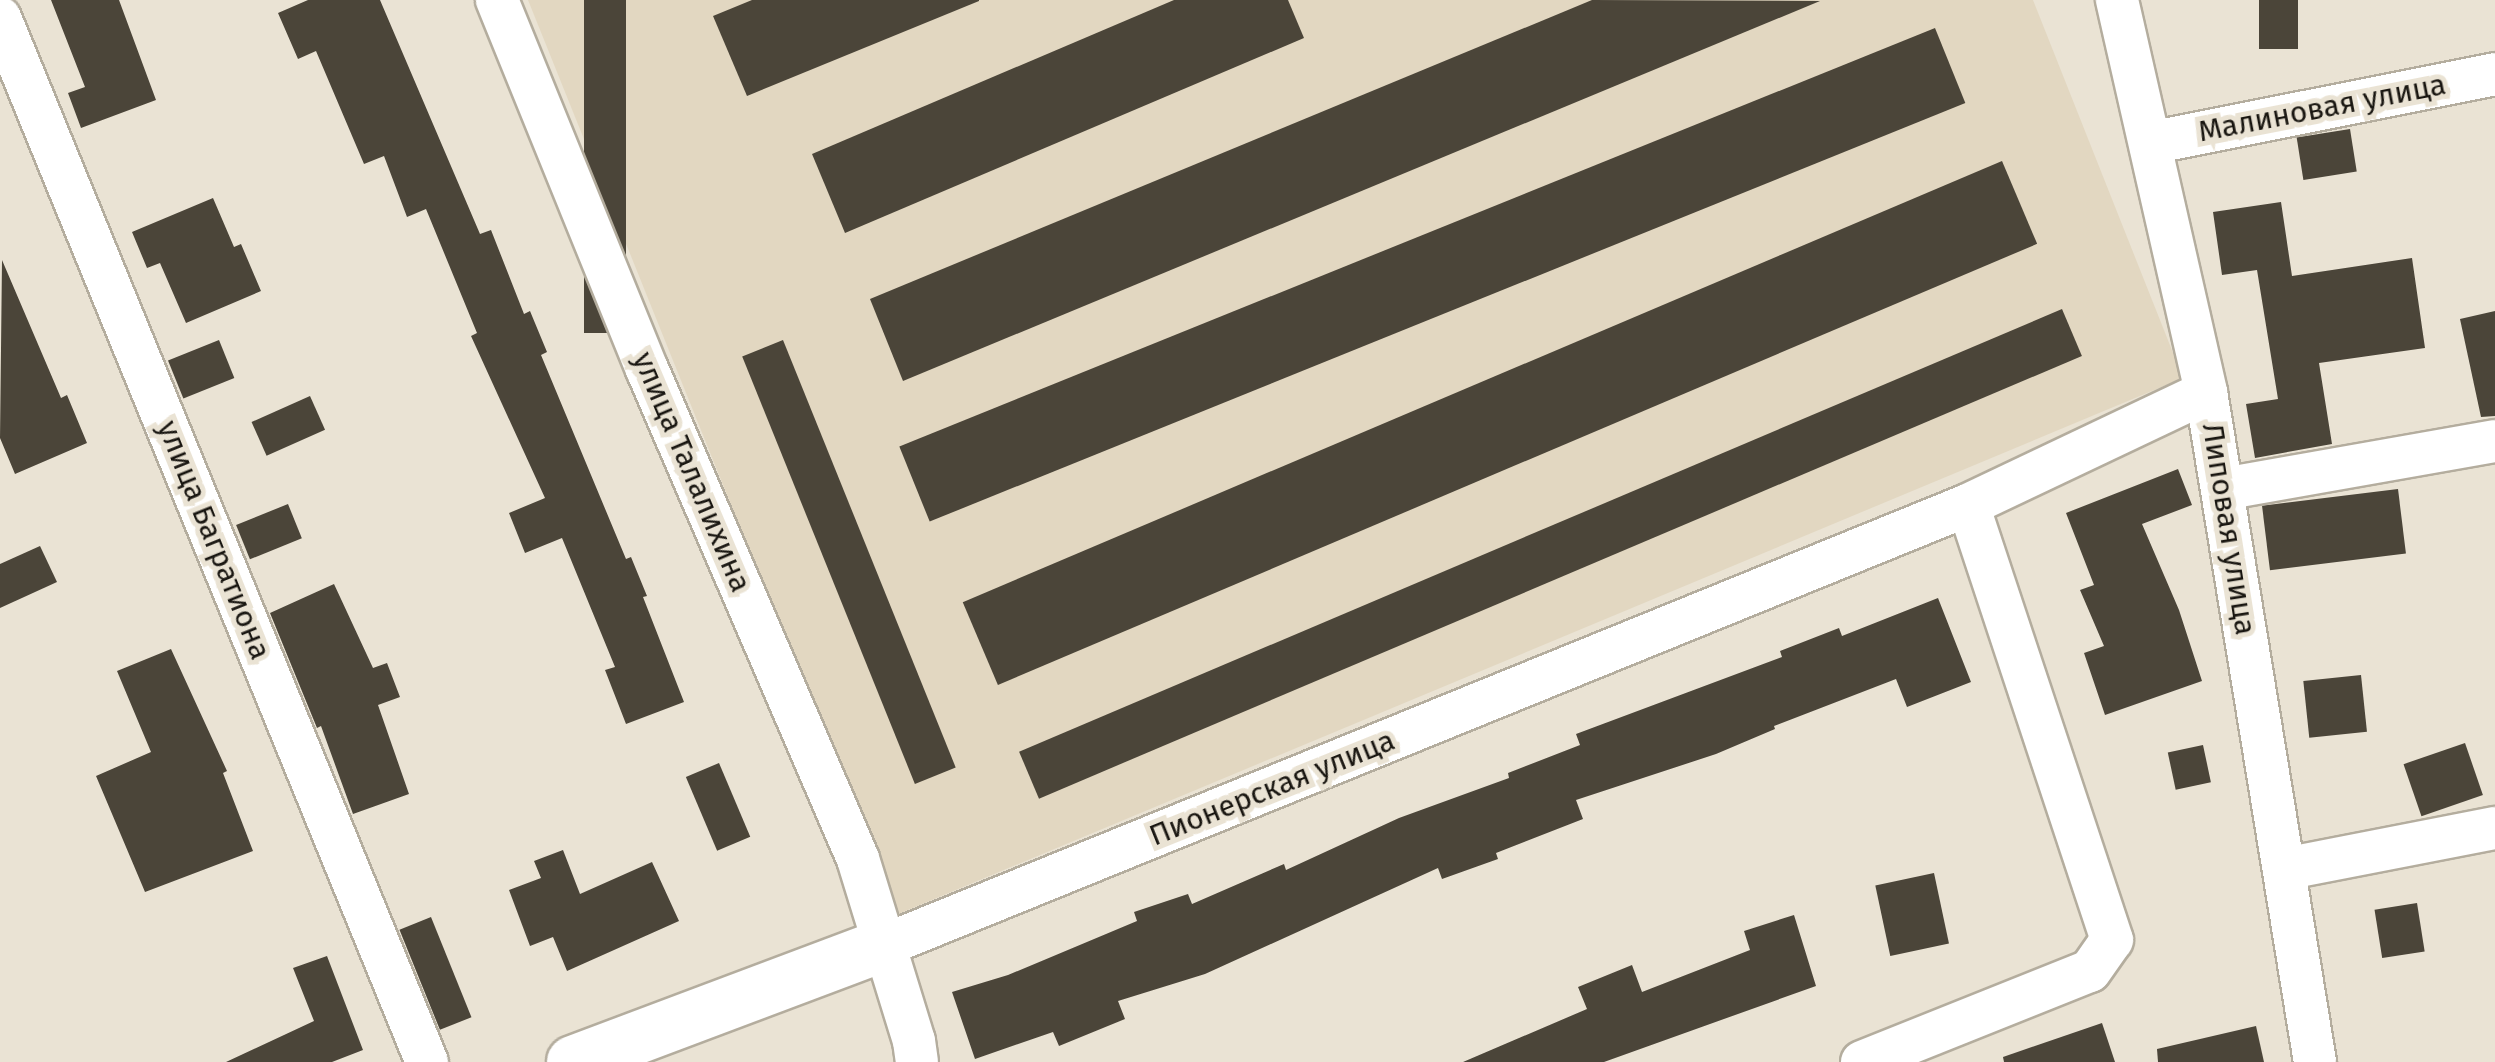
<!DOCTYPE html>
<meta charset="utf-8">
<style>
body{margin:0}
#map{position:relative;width:2495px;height:1062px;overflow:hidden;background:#eae3d4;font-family:"Fira Sans",sans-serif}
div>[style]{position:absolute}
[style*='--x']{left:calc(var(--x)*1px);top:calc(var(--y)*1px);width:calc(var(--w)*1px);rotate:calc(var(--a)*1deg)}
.built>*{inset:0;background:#e2d7c1}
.building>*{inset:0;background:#4b4539;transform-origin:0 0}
.roads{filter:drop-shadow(2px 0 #b4ad9e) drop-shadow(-2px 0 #b4ad9e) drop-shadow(0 2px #b4ad9e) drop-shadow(0 -2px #b4ad9e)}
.minor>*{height:42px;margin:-21px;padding:0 21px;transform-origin:21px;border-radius:21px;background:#fff}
.tertiary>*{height:52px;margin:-26px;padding:0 26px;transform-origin:26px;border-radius:26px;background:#fff}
span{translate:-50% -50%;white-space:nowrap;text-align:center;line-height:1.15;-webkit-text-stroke:10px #eae3d4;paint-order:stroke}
.street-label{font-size:30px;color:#191611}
</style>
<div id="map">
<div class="built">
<div style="clip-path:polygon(528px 0,2033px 0,2183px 378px,896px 915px)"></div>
</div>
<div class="building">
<div style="clip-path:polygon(51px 0,119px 0,156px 100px,81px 128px,68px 93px,85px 87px)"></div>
<div style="clip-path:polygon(308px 0,380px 0,480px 234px,491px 230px,524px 314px,530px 311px,547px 352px,541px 355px,626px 559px,631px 557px,647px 596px,643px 597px,684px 702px,626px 724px,605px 670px,615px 667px,562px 538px,525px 553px,509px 513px,545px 498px,471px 336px,477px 333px,426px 209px,407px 217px,384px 156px,364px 164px,316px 51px,298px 59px,278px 13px)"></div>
<div style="left:584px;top:0;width:42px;height:333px"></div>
<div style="clip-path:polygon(752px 0,979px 0,979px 1px,747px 96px,713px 16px)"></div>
<div style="clip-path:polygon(1174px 0,1288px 0,1304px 38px,845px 233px,812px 154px)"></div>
<div style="clip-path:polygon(1592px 0,1820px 1px,903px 381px,870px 299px)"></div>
<div style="left:2259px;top:0;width:39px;height:49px"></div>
<div style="left:1935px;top:28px;width:81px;height:1117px;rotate:68deg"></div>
<div style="left:2350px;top:129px;width:43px;height:54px;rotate:81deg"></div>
<div style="left:2002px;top:161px;width:90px;height:1129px;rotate:67deg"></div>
<div style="clip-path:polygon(213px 198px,234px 247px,241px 244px,261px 291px,186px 323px,160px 263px,147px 268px,132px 232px)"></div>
<div style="clip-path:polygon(2281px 202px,2292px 276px,2412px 258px,2425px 348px,2319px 363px,2332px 444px,2255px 458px,2246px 404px,2278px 399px,2257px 270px,2222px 275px,2213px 212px)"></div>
<div style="clip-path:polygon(2px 260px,61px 398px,67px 395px,87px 443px,15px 474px,0 438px)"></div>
<div style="left:2062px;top:309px;width:51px;height:1133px;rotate:67deg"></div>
<div style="clip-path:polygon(2495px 311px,2495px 416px,2481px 417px,2460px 319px)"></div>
<div style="left:219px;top:340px;width:41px;height:55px;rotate:68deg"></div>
<div style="left:783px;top:340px;width:461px;height:44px;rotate:68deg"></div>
<div style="left:310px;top:396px;width:37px;height:64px;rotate:66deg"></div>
<div style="clip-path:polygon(2178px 469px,2192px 505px,2142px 524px,2179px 610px,2202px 681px,2105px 715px,2084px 653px,2104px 646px,2080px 590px,2094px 585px,2066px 513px)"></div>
<div style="left:2398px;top:489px;width:65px;height:137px;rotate:83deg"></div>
<div style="left:288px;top:504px;width:37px;height:56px;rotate:68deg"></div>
<div style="clip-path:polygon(40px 546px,57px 582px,0 608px,0 564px)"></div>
<div style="clip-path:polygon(334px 584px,373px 668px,387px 663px,400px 697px,378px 705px,409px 794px,353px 814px,321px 726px,317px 728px,270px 613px)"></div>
<div style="clip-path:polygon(1938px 598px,1971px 682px,1907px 707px,1896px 679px,1774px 726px,1775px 729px,1716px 754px,1576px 800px,1583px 819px,1496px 853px,1498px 859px,1442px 879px,1438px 868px,1205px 974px,1118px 1001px,1125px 1019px,1059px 1046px,1053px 1032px,975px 1059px,952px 992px,1008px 975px,1137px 921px,1134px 912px,1188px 894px,1192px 904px,1284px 864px,1286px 870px,1399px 818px,1509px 778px,1508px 773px,1580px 745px,1576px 734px,1782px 657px,1780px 651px,1839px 628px,1842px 636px)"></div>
<div style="clip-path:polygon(171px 649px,227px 771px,223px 773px,253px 851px,145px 892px,96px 776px,151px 752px,117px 671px)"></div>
<div style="left:2361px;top:675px;width:57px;height:58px;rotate:84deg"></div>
<div style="left:2465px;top:743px;width:55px;height:65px;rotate:71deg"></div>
<div style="left:2203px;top:745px;width:38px;height:36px;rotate:78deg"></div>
<div style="left:719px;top:763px;width:80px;height:36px;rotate:67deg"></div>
<div style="clip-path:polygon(563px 850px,580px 894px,652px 862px,679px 921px,567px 971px,553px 937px,530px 946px,509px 890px,541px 878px,534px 861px)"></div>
<div style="left:1934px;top:873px;width:72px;height:60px;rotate:78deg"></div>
<div style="left:2417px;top:903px;width:49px;height:43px;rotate:81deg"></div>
<div style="clip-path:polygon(1794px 915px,1816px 986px,1604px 1062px,1463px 1062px,1587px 1009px,1578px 987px,1632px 965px,1642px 992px,1750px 950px,1744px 931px)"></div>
<div style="left:431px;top:917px;width:108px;height:34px;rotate:68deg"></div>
<div style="clip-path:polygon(327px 956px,363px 1050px,332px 1062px,226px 1062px,314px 1021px,293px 968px)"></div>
<div style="clip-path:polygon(2102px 1023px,2115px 1062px,2004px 1062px,2003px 1057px)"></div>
<div style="clip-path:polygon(2256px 1026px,2264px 1062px,2158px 1062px,2157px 1049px)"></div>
</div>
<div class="roads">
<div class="minor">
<div style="--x:497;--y:0;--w:398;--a:67.9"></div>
<div style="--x:647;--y:369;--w:533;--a:66.7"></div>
<div style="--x:858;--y:859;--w:190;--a:72.9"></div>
<div style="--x:914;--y:1041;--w:21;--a:82"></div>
<div style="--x:2117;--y:0;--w:402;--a:77.2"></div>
<div style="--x:2206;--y:392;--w:679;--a:80.76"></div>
<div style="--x:0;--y:18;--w:1128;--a:67.76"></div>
<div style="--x:2150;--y:143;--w:352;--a:-11.3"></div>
<div style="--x:2223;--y:489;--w:276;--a:-10"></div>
<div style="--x:2284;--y:869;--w:215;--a:-11"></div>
<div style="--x:885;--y:945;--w:1169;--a:-22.11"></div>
<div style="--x:1968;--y:505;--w:263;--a:-25.4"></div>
<div style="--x:1862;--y:1062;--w:245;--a:-21.8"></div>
<div style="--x:2090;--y:971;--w:38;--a:-55"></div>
<div style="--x:2112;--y:940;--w:458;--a:-108.3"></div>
</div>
<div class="tertiary">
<div style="--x:573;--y:1062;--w:333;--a:-20.6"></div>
</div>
</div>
<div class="street-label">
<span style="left:2322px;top:108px;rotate:-11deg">Малиновая улица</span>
<span style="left:692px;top:472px;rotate:67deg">улица Талалихина</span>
<span style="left:2229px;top:529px;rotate:81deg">Липовая улица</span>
<span style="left:214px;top:540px;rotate:68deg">улица Багратиона</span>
<span style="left:1272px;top:788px;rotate:-22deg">Пионерская улица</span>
</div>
</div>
